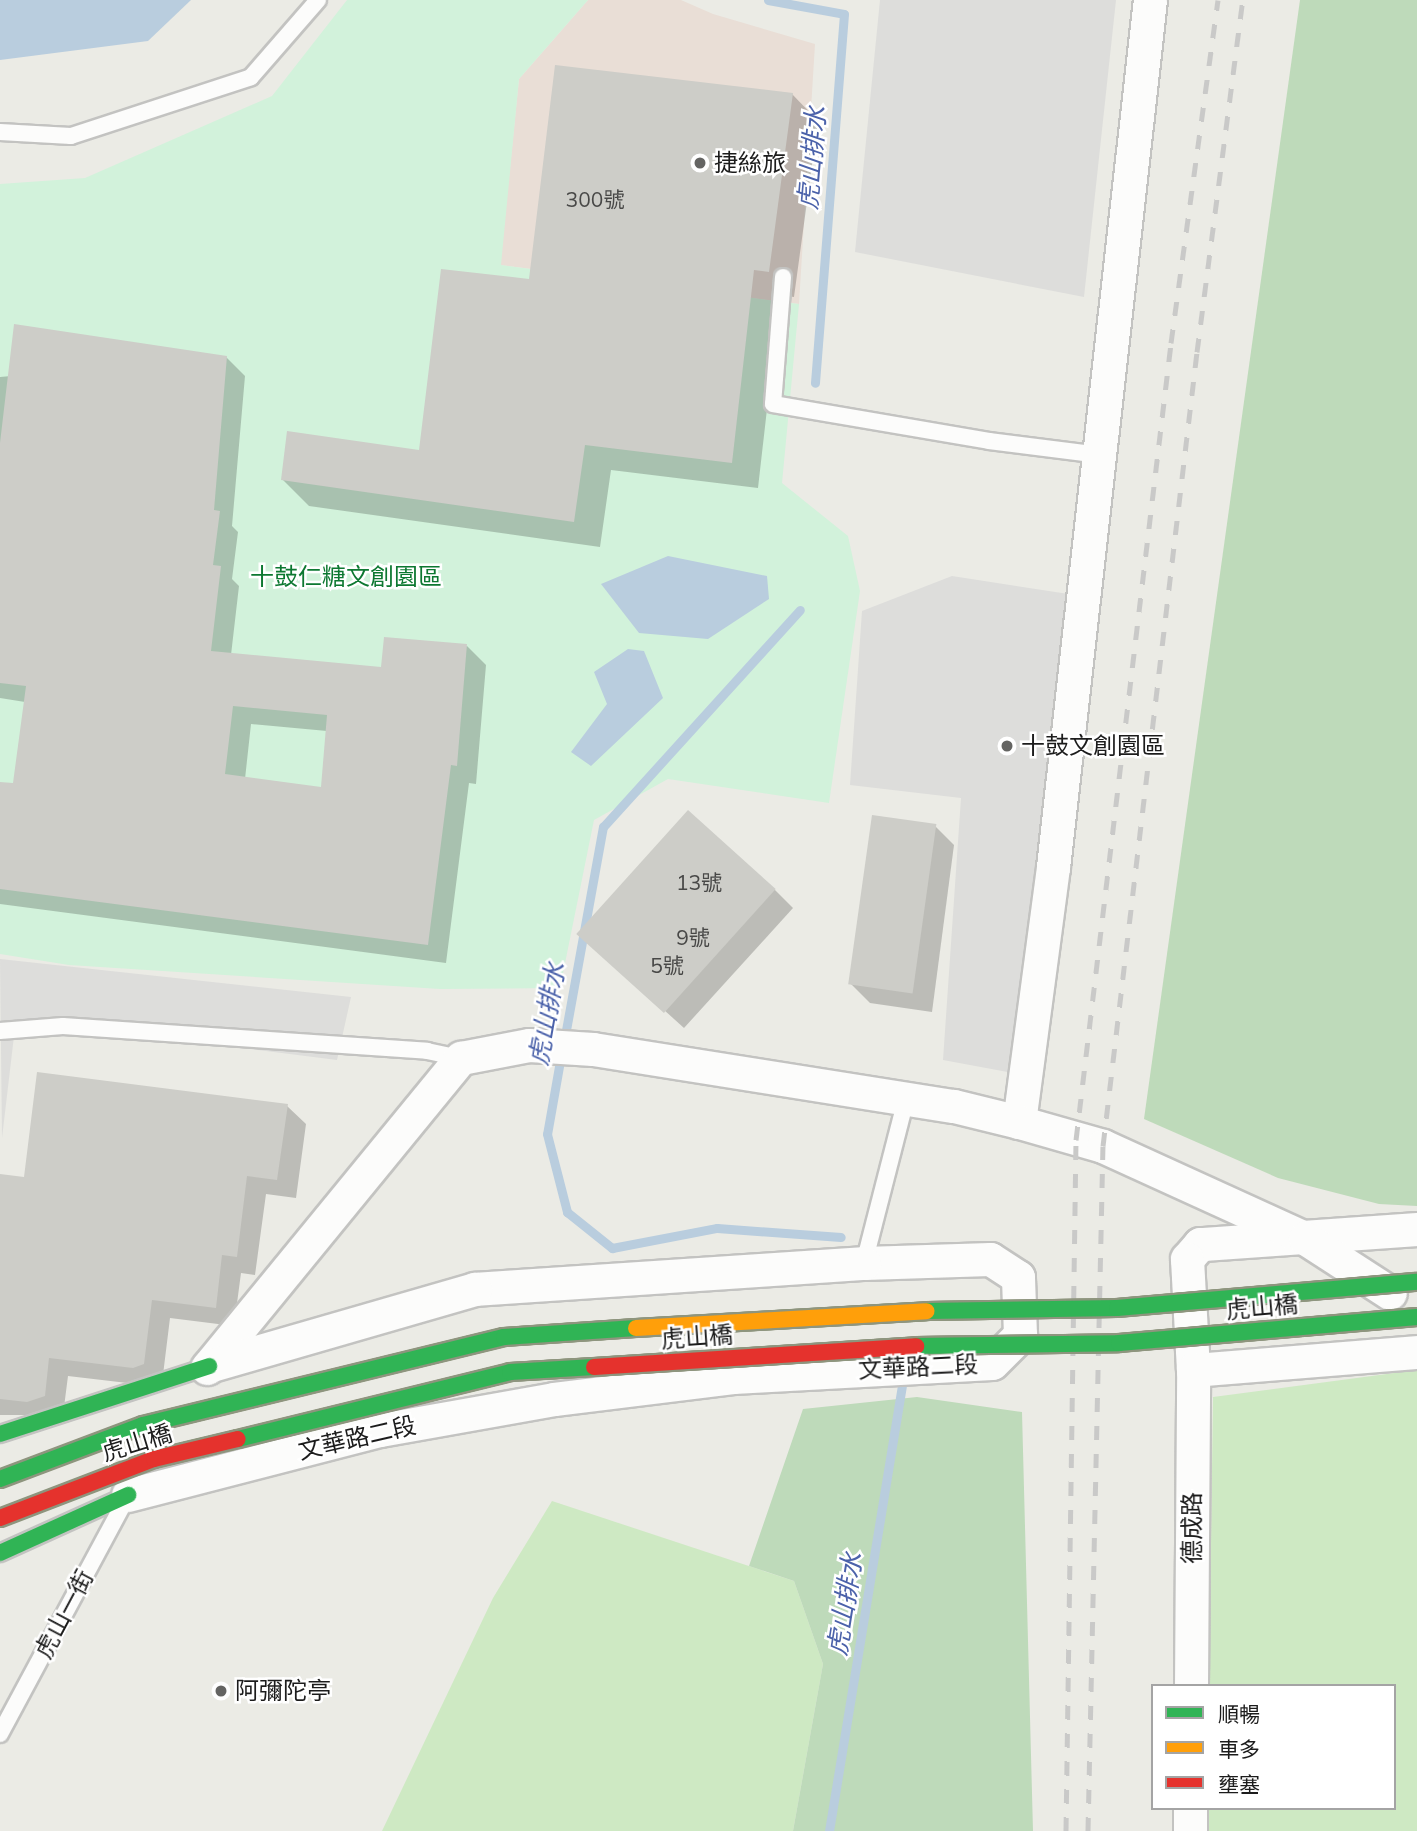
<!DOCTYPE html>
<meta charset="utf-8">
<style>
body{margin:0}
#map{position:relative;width:1417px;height:1831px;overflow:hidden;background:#ebebe5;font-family:Mulish,"Noto Sans TC",sans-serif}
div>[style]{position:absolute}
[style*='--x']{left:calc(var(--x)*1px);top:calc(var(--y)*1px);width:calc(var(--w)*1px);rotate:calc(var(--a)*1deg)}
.commercial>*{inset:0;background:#e9ded6}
.grass>*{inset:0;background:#cee9c3}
.forest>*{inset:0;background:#bedaba}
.park>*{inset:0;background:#d2f2db}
.parking>*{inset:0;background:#dddddb}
.water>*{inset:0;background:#b9cdde}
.shadow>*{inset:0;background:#0003}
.stream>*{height:9px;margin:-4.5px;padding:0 4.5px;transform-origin:4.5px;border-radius:4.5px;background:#b9cdde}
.building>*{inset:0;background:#cdcdc8;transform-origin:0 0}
.roads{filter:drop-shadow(2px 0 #c3c3c1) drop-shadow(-2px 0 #c3c3c1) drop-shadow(0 2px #c3c3c1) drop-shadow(0 -2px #c3c3c1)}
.lane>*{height:16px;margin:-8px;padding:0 8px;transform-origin:8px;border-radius:8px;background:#fcfcfb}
.street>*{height:33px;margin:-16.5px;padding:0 16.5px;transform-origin:16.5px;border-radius:16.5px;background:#fcfcfb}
.fast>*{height:16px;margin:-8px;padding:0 8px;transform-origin:8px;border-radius:8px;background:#30b455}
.rail>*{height:5px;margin-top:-2.5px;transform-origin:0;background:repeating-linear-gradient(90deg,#c9c9c8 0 14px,transparent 0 28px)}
.bridges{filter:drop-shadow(2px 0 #8e957e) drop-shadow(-2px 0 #8e957e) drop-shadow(0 2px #8e957e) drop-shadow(0 -2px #8e957e)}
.fast-bridge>*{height:16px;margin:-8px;padding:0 8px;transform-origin:8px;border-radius:8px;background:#30b455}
.slow-bridge>*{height:16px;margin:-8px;padding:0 8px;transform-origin:8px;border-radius:8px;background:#ff9f0a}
.jam-bridge>*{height:16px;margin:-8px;padding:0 8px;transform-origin:8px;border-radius:8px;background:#e5322d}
.dots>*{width:19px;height:19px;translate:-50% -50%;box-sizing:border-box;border:4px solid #fff;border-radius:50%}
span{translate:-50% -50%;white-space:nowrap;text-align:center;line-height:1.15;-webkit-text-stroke:5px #fff;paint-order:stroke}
.number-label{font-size:21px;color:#484847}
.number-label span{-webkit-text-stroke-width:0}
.poi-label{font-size:24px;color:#1c1c1c}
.left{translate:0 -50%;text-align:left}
.park-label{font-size:24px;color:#0d7831}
.street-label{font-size:24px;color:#1c1c1c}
.water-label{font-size:26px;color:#4b62aa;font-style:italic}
.legend{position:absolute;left:1151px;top:1684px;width:245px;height:126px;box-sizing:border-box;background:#fff;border:2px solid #a4a4a4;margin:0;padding:9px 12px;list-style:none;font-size:21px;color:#1c1c1c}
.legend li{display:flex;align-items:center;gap:14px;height:35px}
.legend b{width:35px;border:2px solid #a4a4a4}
</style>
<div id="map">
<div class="commercial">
<div style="clip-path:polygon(588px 0,681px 0,713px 14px,815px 44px,799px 304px,500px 265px,519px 79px)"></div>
</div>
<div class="grass">
<div style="clip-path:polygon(1417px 1370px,1417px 1831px,1208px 1831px,1208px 1808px,1394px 1808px,1394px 1686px,1209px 1686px,1213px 1397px)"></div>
<div style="clip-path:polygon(552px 1501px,794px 1581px,823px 1664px,793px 1831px,382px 1831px,493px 1598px)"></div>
</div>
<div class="forest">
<div style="clip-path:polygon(1300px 0,1417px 0,1417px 1206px,1379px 1204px,1278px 1178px,1144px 1119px)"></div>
<div style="clip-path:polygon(917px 1397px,1022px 1412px,1033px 1831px,793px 1831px,823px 1664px,794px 1581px,749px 1566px,803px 1409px)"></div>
</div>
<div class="park">
<div style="clip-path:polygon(347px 0,588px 0,519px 79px,501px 265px,799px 304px,782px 483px,848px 536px,860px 591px,829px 803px,668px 779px,594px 820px,560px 988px,440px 989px,69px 965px,0 954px,0 184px,85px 178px,272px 96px)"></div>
</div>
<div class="parking">
<div style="clip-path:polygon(880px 0,1116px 0,1084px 297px,855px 252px)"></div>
<div style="clip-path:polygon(952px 576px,1075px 595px,1013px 1073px,943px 1060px,961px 798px,850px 785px,862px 611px)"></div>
<div style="clip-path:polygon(0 959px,351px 997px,337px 1060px,16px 1019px,2px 1138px)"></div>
</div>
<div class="water">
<div style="clip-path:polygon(0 0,191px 0,148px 41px,0 60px)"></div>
<div style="clip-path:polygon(668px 556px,767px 576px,769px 599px,708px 639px,639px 633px,601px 584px)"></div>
<div style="clip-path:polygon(628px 649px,644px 651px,663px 698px,591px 766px,571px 752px,607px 704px,594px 672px)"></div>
</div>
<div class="shadow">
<div style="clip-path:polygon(792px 94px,818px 121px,794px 297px,780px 295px,758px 488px,611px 470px,600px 547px,309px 506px,283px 480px,421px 452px,531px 281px)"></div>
<div style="clip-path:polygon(evenodd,226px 357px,245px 376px,232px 526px,238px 532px,232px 579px,239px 586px,231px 655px,383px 669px,467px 646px,486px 665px,476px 784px,469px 783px,446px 963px,0 904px,0 783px,15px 785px,25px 702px,0 698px,0 377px,226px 357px,251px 724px,327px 731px,322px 789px,245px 779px,251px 724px)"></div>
<div style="clip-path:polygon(935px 826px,954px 845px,932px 1012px,870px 1003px,851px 984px)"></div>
<div style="clip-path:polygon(774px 889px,793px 908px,684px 1028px,581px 935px)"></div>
<div style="clip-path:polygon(287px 1106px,306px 1124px,296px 1198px,266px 1194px,255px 1275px,241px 1273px,234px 1326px,170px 1318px,162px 1383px,153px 1386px,68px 1376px,63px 1415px,0 1415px,0 1176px,26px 1179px)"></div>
</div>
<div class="stream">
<div style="--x:768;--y:0;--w:77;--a:10.4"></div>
<div style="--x:844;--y:14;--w:370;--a:94.5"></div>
<div style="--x:564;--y:1041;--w:218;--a:-79.7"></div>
<div style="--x:603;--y:827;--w:293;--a:-47.8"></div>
<div style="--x:561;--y:1055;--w:80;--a:100"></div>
<div style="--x:547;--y:1134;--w:81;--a:75.6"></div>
<div style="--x:567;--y:1212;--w:58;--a:38.7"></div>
<div style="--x:612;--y:1248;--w:107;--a:-10.8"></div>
<div style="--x:717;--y:1228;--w:124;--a:4.2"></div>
<div style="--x:829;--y:1831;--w:452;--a:-80.7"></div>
</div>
<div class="building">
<div style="clip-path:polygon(555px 65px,793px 93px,769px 272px,754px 270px,732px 463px,585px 445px,574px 522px,281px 480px,287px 431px,419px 450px,441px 269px,529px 279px)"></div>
<div style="clip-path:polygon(evenodd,14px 324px,227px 356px,214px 510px,220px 511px,213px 565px,221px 566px,211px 651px,381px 667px,384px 637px,467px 644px,457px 766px,451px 765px,428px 945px,0 889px,0 782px,13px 783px,26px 686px,0 683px,0 443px,14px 324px,233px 706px,327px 715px,321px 787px,225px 774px,233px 706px)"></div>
<div style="left:688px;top:810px;width:118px;height:167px;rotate:42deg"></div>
<div style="left:872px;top:815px;width:65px;height:171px;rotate:8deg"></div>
<div style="clip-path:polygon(37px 1072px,288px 1104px,277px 1180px,247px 1176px,237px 1257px,222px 1255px,216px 1308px,152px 1300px,144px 1364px,133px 1368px,49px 1358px,45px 1396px,27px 1402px,0 1399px,0 1174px,24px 1177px)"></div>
</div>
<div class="roads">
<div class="lane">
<div style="--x:0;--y:132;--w:71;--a:3.2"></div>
<div style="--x:71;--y:136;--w:189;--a:-18.1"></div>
<div style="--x:251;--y:77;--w:102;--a:-49"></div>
<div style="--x:783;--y:277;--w:127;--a:94.5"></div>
<div style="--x:773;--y:404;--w:219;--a:9.7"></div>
<div style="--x:989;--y:441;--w:112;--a:7.2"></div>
<div style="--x:0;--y:1031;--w:63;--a:-4.5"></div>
<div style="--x:63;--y:1026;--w:365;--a:3.9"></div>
<div style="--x:427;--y:1051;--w:35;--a:12"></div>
<div style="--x:864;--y:1263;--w:169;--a:-75.6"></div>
<div style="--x:0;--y:1734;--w:259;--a:-61.8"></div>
</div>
<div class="street">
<div style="--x:1019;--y:1122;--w:257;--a:-82.4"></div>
<div style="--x:1053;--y:867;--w:872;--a:-83.62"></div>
<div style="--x:1417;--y:1229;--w:218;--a:176"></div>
<div style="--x:1200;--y:1244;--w:20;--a:131"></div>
<div style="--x:1187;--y:1259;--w:111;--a:86.9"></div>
<div style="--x:1193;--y:1370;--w:225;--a:-4.6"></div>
<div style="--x:207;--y:1368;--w:401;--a:-50.7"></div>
<div style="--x:461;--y:1058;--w:69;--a:-10.8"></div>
<div style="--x:529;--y:1045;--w:64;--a:3.6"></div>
<div style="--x:593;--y:1049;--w:365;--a:9"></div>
<div style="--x:954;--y:1106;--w:67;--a:13.8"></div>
<div style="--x:1019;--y:1122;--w:87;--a:15.9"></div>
<div style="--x:1103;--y:1146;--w:222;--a:24.5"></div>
<div style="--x:1305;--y:1238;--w:101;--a:32.9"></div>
<div style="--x:128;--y:1495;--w:260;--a:-14.5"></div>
<div style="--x:380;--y:1430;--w:177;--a:-10.1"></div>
<div style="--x:554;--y:1399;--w:180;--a:-7"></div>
<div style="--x:733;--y:1377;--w:259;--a:-3.1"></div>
<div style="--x:992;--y:1363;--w:40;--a:-45"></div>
<div style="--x:1020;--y:1335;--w:58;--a:-92"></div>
<div style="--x:1018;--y:1277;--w:33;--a:-147"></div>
<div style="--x:990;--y:1259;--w:126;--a:178.2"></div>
<div style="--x:864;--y:1263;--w:390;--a:176.2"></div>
<div style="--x:475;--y:1289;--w:277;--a:163.9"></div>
<div style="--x:1191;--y:1686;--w:316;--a:-89.6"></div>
<div style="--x:1190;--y:1831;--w:23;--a:-90"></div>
</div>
<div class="fast">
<div style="--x:0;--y:1434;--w:220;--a:-18"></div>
<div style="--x:0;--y:1553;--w:141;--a:-24.4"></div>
</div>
</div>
<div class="rail">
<div style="--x:1066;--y:1831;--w:691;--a:-89.17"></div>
<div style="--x:1076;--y:1140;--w:803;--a:-83.2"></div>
<div style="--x:1171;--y:343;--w:346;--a:-82.2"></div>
<div style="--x:1088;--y:1831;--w:685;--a:-88.75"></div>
<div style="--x:1103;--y:1146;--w:800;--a:-83.25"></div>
<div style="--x:1197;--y:352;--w:355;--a:-82.6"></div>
</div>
<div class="bridges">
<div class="fast-bridge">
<div style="--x:927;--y:1311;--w:190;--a:-0.9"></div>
<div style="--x:1117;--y:1308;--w:301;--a:-5"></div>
<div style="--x:916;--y:1346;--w:203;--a:-0.8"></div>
<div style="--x:1119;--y:1343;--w:299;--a:-5"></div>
<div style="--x:238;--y:1439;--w:280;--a:-13.8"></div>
<div style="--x:510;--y:1372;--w:84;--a:-3.4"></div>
<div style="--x:0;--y:1479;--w:153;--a:-20.7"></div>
<div style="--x:143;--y:1425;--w:372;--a:-13.7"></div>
<div style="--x:504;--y:1337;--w:132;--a:-3.9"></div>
</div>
<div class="slow-bridge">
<div style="--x:636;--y:1328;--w:291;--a:-3.3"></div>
</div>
<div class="jam-bridge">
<div style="--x:594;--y:1367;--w:323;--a:-3.7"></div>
<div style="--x:0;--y:1518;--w:165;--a:-21"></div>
<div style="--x:154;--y:1459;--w:86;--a:-13.4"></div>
</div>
</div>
<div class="dots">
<div style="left:700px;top:163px;background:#646462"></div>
<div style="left:1007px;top:746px;background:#646462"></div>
<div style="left:221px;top:1691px;background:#646462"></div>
</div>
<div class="number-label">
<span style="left:595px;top:199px">300號</span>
<span style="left:699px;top:882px">13號</span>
<span style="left:693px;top:937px">9號</span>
<span style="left:667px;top:965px">5號</span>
</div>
<div class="poi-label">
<span class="left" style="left:714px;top:163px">捷絲旅</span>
<span class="left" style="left:1021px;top:746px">十鼓文創園區</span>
<span class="left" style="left:235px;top:1691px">阿彌陀亭</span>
</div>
<div class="park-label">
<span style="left:346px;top:577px">十鼓仁糖文創園區</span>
</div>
<div class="street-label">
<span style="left:1262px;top:1307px;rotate:-5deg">虎山橋</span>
<span style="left:697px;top:1337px;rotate:-4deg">虎山橋</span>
<span style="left:918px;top:1367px;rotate:-3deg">文華路二段</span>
<span style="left:357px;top:1438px;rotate:-13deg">文華路二段</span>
<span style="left:137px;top:1443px;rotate:-17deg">虎山橋</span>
<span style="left:1192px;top:1528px;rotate:-90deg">德成路</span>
<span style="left:64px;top:1614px;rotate:-62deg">虎山一街</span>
</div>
<div class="water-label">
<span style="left:812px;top:158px;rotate:-85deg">虎山排水</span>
<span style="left:547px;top:1014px;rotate:-80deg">虎山排水</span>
<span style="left:845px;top:1604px;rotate:-81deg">虎山排水</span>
</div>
<ul class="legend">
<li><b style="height:9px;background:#30b455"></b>順暢</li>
<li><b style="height:9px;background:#ff9f0a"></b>車多</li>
<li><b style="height:9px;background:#e5322d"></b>壅塞</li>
</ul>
</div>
